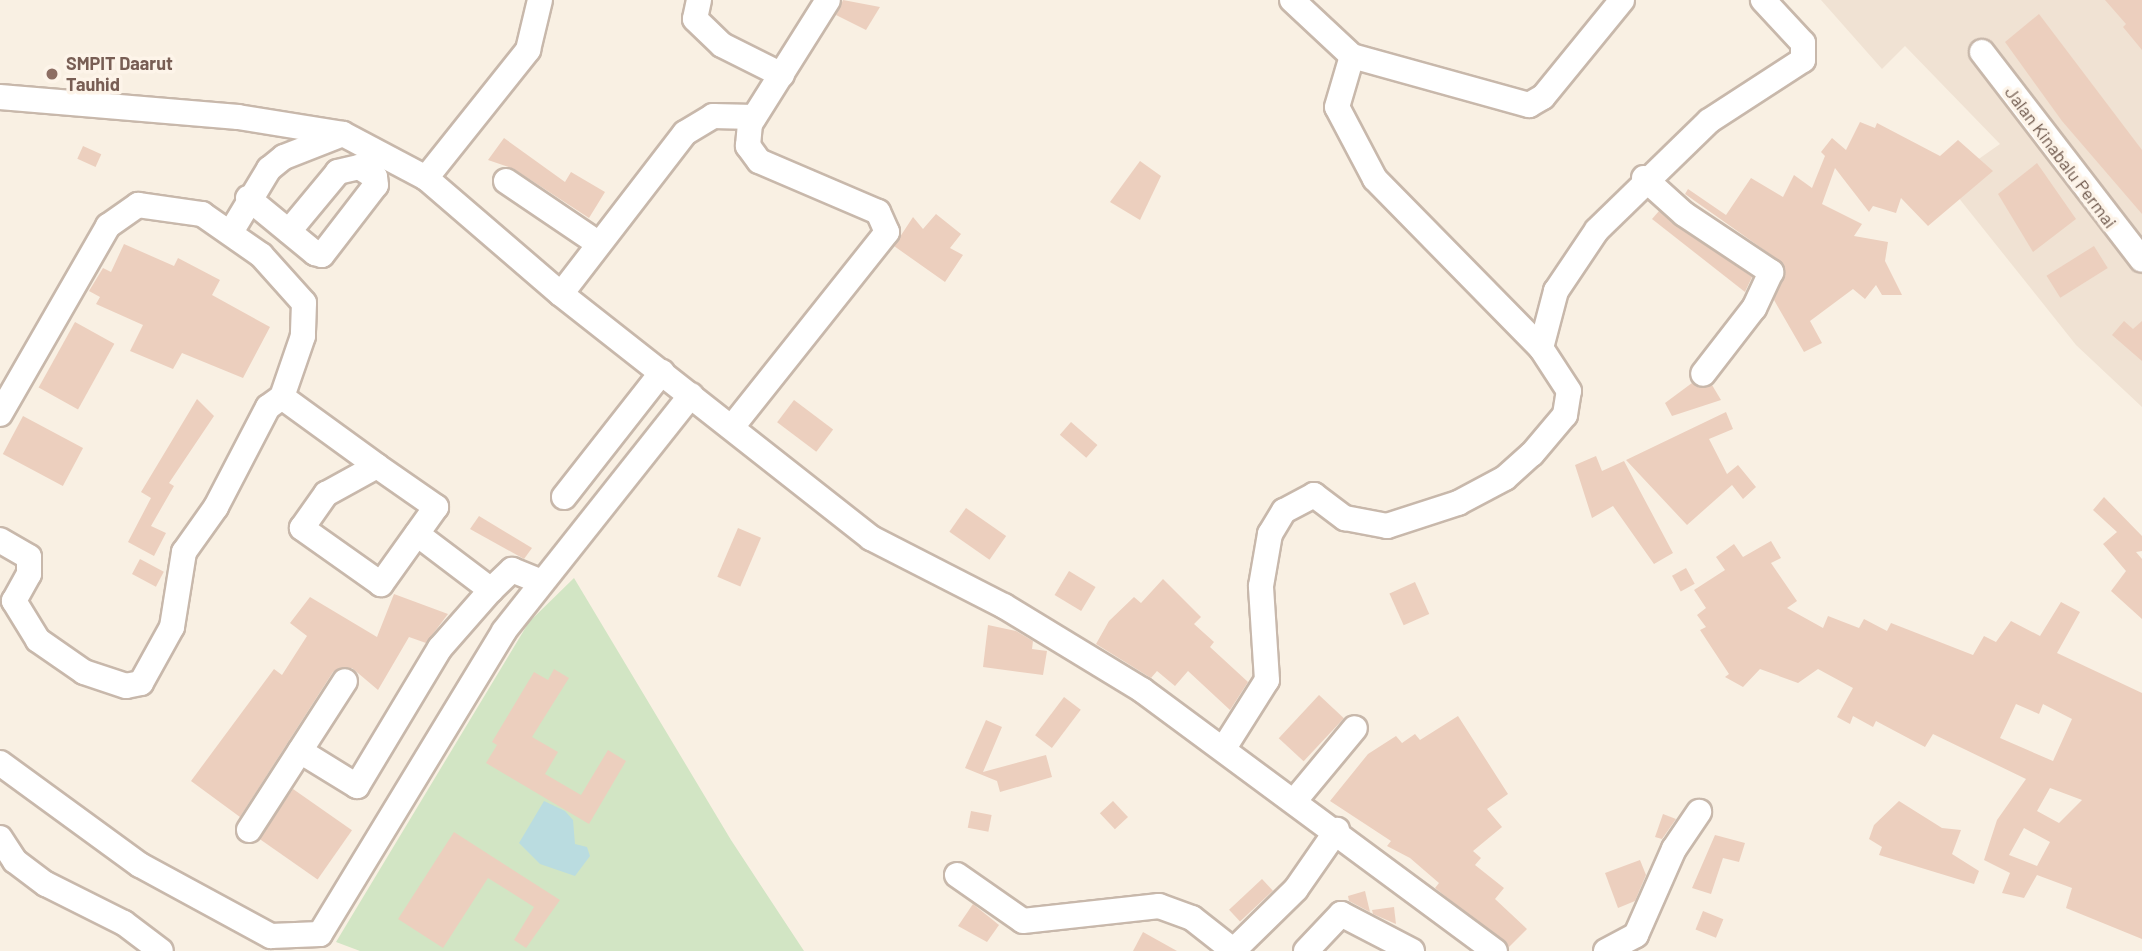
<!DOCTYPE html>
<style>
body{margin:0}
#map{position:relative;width:2142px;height:951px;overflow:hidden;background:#f9f0e3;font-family:Barlow,sans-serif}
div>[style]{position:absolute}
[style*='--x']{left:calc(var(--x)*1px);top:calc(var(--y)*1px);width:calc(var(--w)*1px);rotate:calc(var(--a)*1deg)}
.residential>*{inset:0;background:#f0e2d3}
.green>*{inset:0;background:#d2e5c4}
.water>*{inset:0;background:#badce0}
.building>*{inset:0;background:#eccfbe;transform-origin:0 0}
.roads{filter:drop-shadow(2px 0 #c8b8ab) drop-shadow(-2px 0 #c8b8ab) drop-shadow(0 2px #c8b8ab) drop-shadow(0 -2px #c8b8ab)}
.minor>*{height:24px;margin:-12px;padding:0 12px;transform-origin:12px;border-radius:12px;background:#fff}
.dots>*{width:19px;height:19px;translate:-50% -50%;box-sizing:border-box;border:4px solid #fdf4e9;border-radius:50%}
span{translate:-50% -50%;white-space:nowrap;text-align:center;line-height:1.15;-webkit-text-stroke:7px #fdf4e9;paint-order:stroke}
.education-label{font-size:18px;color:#785e54;font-weight:700}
.left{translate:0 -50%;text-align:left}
.street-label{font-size:18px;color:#6e584c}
</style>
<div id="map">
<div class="residential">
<div style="clip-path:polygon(1821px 0,2142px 0,2142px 407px,2076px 345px,1946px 182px,2000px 144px,1905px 46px,1882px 69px)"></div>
</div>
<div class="green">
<div style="clip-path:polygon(574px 578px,731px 840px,804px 951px,360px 951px,336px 942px,529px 622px)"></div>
</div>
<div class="water">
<div style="clip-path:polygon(544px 801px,565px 811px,573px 820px,575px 844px,587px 847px,590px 856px,575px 876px,540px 864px,519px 843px)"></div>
</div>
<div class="building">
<div style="clip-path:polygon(843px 0,880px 7px,866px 30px,836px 15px)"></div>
<div style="clip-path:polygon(2105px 0,2142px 0,2142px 50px,2123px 27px,2126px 24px)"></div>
<div style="clip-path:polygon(2039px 14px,2142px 150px,2142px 214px,2062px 121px,2005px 42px)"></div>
<div style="clip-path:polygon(1860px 122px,1875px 128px,1877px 123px,1940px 156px,1958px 140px,1993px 171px,1928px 226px,1901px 198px,1896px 213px,1873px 206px,1869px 212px,1835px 168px,1822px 204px,1862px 224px,1854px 236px,1888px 242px,1885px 261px,1902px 295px,1882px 295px,1876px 285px,1865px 299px,1853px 289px,1810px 321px,1822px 343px,1804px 352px,1774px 300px,1784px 264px,1685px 194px,1688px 189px,1726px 215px,1751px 178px,1783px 197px,1794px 175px,1812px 188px,1825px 156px,1821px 152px,1832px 138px,1846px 150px)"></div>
<div style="clip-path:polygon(504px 138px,565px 182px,571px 172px,605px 192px,589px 218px,514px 169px,488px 160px)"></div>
<div style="left:83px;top:146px;width:20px;height:14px;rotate:24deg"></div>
<div style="clip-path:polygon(1140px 161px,1161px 176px,1140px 220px,1110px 202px)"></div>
<div style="clip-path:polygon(2037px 163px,2076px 219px,2033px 252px,1998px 194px)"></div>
<div style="clip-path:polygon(1659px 211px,1752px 277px,1745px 292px,1652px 219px)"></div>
<div style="clip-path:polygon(936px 214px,961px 234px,950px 248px,963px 255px,945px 282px,894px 246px,913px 217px,923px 229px)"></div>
<div style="clip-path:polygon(124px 244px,174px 266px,178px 258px,220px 280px,212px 295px,270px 327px,243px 378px,182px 353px,173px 369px,130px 351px,143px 325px,96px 304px,100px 297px,89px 291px,103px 268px,111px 272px)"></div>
<div style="left:2094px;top:246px;width:26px;height:56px;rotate:58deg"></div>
<div style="clip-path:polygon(2124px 321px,2133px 329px,2142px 321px,2142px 361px,2112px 335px)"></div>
<div style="left:75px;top:322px;width:45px;height:75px;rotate:29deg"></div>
<div style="clip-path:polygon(1692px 383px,1712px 385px,1721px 400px,1672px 416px,1665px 403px)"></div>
<div style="clip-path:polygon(197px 399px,214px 416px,169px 483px,174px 486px,151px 526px,166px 533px,154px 556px,128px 542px,151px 498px,141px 492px)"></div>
<div style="left:794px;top:400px;width:49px;height:28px;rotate:37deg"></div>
<div style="clip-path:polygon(1726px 412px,1733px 429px,1709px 439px,1727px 474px,1738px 465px,1756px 487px,1743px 499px,1732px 485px,1687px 525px,1626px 460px)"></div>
<div style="left:23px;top:416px;width:68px;height:43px;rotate:28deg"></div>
<div style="left:1071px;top:422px;width:35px;height:17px;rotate:41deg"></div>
<div style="clip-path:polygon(1596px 456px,1602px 471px,1624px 461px,1673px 553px,1654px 564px,1613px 506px,1592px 518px,1575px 465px)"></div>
<div style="clip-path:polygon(2104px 497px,2142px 536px,2142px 551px,2136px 552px,2142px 559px,2142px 619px,2111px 591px,2126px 571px,2103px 544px,2117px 532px,2093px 510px)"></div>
<div style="left:966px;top:508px;width:49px;height:29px;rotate:35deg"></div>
<div style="clip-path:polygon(479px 516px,532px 548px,524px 559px,470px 529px)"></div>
<div style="left:738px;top:528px;width:25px;height:53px;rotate:23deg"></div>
<div style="clip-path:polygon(evenodd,1771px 541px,1781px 558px,1771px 563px,1797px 601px,1787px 608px,1823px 628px,1828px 616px,1859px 628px,1864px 619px,1887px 631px,1891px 623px,1973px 655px,1984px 636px,1996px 642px,2011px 621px,2040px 636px,2061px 602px,2080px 612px,2057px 653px,2142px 693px,2142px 939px,2066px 908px,2072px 888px,2037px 875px,2024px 898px,2002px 893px,2010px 873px,1984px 860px,1997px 820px,2026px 779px,1933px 734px,1925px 747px,1876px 721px,1873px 727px,1853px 716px,1850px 724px,1837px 717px,1853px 688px,1818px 669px,1798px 683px,1760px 669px,1743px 687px,1725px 677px,1729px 674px,1700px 630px,1706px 627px,1697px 615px,1706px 608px,1694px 590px,1725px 570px,1716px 557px,1734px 544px,1743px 557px,1771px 541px,2016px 704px,2039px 714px,2043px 704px,2072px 719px,2053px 761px,2000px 738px,2016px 704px,1771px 541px,2050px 788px,2082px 800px,2059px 823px,2037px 811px,2050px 788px,1771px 541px,2024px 828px,2050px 842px,2037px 866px,2009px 855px,2024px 828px)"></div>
<div style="left:140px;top:559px;width:27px;height:17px;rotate:28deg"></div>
<div style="left:1686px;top:568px;width:18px;height:16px;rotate:61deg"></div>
<div style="left:1069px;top:571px;width:31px;height:28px;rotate:31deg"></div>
<div style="clip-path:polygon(1163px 579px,1201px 617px,1194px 624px,1214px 642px,1210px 647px,1248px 682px,1230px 710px,1188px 671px,1175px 686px,1157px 671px,1151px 678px,1096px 644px,1109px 621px,1134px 597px,1141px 603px)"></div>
<div style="left:1415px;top:582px;width:35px;height:28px;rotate:66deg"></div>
<div style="clip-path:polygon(394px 594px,448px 614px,426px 643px,409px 637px,378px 690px,352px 668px,333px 672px,240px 817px,191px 781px,274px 669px,282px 675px,307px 636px,290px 623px,310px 597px,377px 637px)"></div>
<div style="clip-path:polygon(988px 625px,1016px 631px,1033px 641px,1032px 649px,1047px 651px,1043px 675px,983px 667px)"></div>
<div style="clip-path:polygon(554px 669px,569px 678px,532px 737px,558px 752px,545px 774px,581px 795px,608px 750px,626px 761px,589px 824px,486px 763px,497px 745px,492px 742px,534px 672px,548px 680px)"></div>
<div style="left:1319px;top:695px;width:34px;height:59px;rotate:43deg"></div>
<div style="left:1064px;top:697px;width:21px;height:48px;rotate:37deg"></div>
<div style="clip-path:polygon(1458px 716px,1508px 794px,1487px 809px,1502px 827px,1473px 851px,1481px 858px,1475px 865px,1504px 888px,1495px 899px,1527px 929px,1509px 947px,1435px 888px,1439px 883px,1410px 858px,1387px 846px,1391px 841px,1330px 801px,1368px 754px,1396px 736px,1402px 743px,1415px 734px,1420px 740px)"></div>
<div style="clip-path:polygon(986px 720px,1002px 727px,983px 772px,1046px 755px,1052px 777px,1000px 792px,997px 781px,965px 768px)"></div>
<div style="left:293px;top:789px;width:72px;height:60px;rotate:35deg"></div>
<div style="left:1113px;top:801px;width:22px;height:18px;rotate:47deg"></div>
<div style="clip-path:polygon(1899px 801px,1942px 828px,1961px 830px,1952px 854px,1979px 871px,1974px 884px,1879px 855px,1882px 847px,1869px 839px,1874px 825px)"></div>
<div style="left:971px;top:811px;width:21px;height:17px;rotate:11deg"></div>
<div style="clip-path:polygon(1663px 814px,1676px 819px,1662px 839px,1655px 837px)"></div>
<div style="clip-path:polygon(454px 832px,560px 900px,526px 948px,514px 940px,534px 907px,488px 878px,443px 948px,398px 919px)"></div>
<div style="clip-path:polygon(1715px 835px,1745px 843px,1739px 862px,1723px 858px,1711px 894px,1692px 888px)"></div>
<div style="clip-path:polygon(1640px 860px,1646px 875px,1635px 901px,1618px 908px,1605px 873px)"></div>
<div style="left:1262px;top:879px;width:16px;height:45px;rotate:47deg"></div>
<div style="clip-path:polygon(1365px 891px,1370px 912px,1349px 901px,1348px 896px)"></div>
<div style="clip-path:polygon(973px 904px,999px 925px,987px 942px,958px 926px)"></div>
<div style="clip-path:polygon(1394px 907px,1396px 924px,1373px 914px,1372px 910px)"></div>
<div style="left:1703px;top:911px;width:22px;height:20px;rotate:22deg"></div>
<div style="clip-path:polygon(1143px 932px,1177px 951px,1133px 951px)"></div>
</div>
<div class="roads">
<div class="minor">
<div style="--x:699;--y:0;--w:19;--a:102"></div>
<div style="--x:695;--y:19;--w:37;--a:44"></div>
<div style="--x:722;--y:45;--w:67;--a:26.6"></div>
<div style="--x:1982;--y:52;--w:262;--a:52.4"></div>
<div style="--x:1352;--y:56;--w:184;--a:15.5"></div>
<div style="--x:1529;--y:105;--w:16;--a:-30"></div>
<div style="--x:1543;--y:97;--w:125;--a:-50.8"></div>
<div style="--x:0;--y:97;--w:239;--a:4.8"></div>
<div style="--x:238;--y:117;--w:106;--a:9.2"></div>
<div style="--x:343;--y:134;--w:94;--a:27.9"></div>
<div style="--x:426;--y:178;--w:178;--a:40.7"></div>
<div style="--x:561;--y:294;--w:395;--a:38.2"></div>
<div style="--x:871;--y:538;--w:149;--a:27.1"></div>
<div style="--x:1004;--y:606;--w:162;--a:31.3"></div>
<div style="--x:1142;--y:690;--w:439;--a:36.5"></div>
<div style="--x:426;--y:178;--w:164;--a:-51.4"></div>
<div style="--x:528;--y:50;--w:51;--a:-76.5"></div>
<div style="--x:1644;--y:178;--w:54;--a:42"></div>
<div style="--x:1684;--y:214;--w:105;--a:33.7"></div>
<div style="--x:1771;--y:272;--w:40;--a:115"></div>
<div style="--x:1754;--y:308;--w:83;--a:127.7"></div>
<div style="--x:506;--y:181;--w:112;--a:34.1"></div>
<div style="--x:248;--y:198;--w:87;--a:39.4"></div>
<div style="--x:315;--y:253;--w:7;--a:16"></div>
<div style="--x:322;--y:255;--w:88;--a:-52.4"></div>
<div style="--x:376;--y:185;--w:8;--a:-97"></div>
<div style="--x:375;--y:177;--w:19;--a:-148"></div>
<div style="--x:359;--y:167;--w:22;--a:167"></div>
<div style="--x:338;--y:172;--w:77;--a:129.7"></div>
<div style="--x:231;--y:232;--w:74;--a:-58.9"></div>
<div style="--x:269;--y:169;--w:19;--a:-39"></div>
<div style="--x:284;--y:157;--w:63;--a:-21.3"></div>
<div style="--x:561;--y:294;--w:203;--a:-52.4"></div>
<div style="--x:685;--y:133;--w:33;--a:-31"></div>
<div style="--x:713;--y:116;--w:41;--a:1.4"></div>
<div style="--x:1541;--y:348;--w:59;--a:-75.3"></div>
<div style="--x:1556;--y:291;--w:73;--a:-56.1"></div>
<div style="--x:1597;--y:230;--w:156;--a:-44.2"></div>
<div style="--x:1709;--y:121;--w:112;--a:-33"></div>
<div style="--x:1803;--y:60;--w:17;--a:-90"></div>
<div style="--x:1803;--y:43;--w:59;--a:-132.9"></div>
<div style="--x:282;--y:397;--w:117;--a:36"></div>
<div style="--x:0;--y:414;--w:217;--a:-60.1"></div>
<div style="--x:108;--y:226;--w:37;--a:-35"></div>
<div style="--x:138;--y:205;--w:65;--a:8"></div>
<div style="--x:202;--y:214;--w:72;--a:34.8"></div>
<div style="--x:261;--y:255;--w:64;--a:48.1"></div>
<div style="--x:304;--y:303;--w:33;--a:92"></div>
<div style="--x:303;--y:336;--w:65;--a:109"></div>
<div style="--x:282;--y:397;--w:17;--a:144"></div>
<div style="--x:268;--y:407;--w:113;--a:117.5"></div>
<div style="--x:216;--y:507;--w:55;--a:125.4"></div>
<div style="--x:184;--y:552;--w:76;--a:99.1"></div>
<div style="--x:172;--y:627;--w:64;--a:119"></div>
<div style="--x:141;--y:683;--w:15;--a:169"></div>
<div style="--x:126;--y:686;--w:44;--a:-161.6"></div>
<div style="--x:84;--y:672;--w:56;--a:-145.2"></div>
<div style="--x:38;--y:640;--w:46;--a:-121.6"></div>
<div style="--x:14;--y:601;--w:31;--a:-61"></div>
<div style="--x:29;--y:574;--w:17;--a:-90"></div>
<div style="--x:29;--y:557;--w:34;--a:-150"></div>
<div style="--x:732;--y:427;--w:249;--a:-51.5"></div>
<div style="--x:887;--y:232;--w:22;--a:-114"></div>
<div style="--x:878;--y:212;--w:129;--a:-156.8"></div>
<div style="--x:759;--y:161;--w:19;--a:-126"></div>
<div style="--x:748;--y:146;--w:22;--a:-85"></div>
<div style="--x:750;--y:124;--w:146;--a:-57.8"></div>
<div style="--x:377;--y:466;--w:72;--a:34.8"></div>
<div style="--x:436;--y:507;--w:95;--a:125.5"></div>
<div style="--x:381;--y:584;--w:97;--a:-144.7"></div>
<div style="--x:302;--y:528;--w:42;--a:-54.8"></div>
<div style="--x:326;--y:494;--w:58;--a:-28.8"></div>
<div style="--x:564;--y:497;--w:159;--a:-51.9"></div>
<div style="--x:417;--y:534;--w:93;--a:37.1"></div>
<div style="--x:1224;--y:748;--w:80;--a:-57.7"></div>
<div style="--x:1267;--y:680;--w:94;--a:-93.7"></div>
<div style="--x:1261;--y:586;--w:53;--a:-80.2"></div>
<div style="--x:1270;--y:534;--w:27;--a:-59"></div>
<div style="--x:1284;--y:511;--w:34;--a:-28"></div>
<div style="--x:1314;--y:495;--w:39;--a:37"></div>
<div style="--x:1345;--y:518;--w:43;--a:10.8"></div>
<div style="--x:1387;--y:526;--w:75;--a:-17.9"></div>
<div style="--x:1458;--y:503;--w:53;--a:-28"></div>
<div style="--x:1505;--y:478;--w:36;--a:-42"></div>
<div style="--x:1532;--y:454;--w:51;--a:-49.8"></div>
<div style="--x:1565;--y:415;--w:24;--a:-81"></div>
<div style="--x:1569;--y:391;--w:51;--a:-123.1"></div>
<div style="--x:1541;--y:348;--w:237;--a:-134.5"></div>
<div style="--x:1375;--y:179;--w:81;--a:-117.8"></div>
<div style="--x:1337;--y:107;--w:53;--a:-73.6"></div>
<div style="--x:1352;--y:56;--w:82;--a:-137"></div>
<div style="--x:300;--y:751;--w:67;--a:31.6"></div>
<div style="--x:357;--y:786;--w:161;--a:-59"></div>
<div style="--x:440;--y:648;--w:77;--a:-48.7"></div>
<div style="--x:491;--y:590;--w:29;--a:-44"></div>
<div style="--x:512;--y:570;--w:29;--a:22"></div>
<div style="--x:0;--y:763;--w:173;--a:36.1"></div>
<div style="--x:140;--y:865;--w:149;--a:28.5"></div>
<div style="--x:271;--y:936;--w:49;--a:-2.3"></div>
<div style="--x:320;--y:934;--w:354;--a:-58.7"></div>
<div style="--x:504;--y:631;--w:301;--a:-51.6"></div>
<div style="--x:1296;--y:799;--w:92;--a:-50.3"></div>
<div style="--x:249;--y:830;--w:177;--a:-57.2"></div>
<div style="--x:0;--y:838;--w:27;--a:57"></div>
<div style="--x:15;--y:861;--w:39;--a:37"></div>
<div style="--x:46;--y:884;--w:87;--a:26.6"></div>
<div style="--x:124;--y:923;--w:46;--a:37.1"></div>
<div style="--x:957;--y:875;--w:80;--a:34.9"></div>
<div style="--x:1023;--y:921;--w:137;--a:-6.3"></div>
<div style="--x:1159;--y:906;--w:35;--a:20"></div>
<div style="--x:1192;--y:918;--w:53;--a:38.2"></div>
<div style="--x:1233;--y:951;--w:88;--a:-44.5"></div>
<div style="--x:1296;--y:889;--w:72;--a:-55.2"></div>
<div style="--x:1306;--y:951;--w:51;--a:-46.6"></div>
<div style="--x:1341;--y:914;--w:80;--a:27.5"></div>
<div style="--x:1606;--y:951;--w:34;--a:-28"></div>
<div style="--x:1636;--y:935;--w:94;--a:-66.2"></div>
<div style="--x:1674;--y:849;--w:45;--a:-56"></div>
</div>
</div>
<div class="dots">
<div style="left:52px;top:74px;background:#8d6e63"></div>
</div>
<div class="education-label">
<span class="left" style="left:66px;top:74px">SMPIT Daarut<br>Tauhid</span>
</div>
<div class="street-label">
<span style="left:2061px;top:157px;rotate:53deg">Jalan Kinabalu Permai</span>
</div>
</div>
